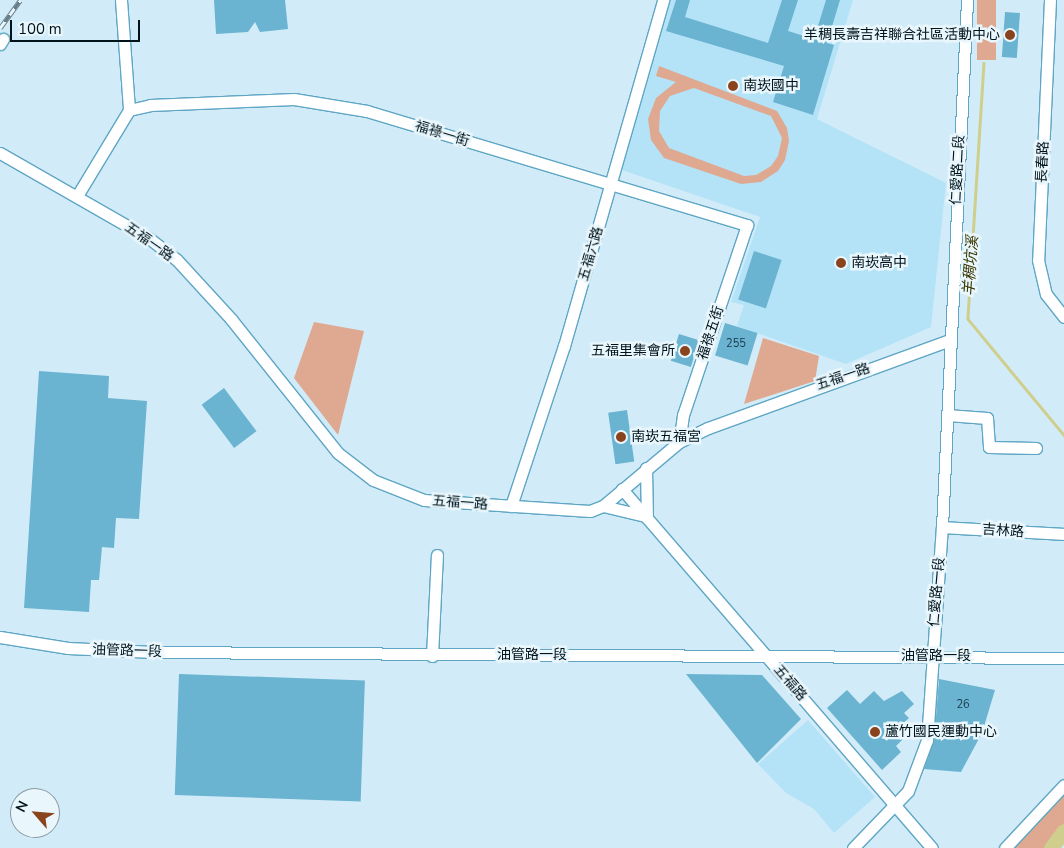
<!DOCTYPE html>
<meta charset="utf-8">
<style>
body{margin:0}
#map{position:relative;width:1064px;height:848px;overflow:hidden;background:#d1ecf8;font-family:"Nunito Sans","Noto Sans TC",sans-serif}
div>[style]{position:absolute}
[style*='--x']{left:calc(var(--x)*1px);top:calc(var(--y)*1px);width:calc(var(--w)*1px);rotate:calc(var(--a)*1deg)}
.built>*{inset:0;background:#b4e3f8}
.green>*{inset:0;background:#dea990;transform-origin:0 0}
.stream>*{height:2.5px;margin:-1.25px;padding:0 1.25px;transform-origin:1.25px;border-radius:1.25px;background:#cfce8c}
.river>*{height:15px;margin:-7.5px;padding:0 7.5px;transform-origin:7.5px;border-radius:7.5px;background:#cfce8c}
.building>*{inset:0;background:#6ab3d1;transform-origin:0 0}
.roads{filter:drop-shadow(1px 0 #5fa6c4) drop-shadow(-1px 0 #5fa6c4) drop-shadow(0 1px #5fa6c4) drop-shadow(0 -1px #5fa6c4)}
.minor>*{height:11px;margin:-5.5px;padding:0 5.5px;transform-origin:5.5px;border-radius:5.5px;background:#fff}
.rail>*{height:4.5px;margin-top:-2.25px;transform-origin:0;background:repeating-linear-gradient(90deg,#e9f7fd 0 8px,#667c86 0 16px);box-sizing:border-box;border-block:1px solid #667c86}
.dots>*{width:14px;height:14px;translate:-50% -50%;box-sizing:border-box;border:2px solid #e9f7fd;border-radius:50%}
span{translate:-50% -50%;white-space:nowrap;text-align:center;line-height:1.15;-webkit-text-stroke:5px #e9f7fd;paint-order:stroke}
.number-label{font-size:11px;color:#1a3a48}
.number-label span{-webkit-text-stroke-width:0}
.poi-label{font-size:14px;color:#00121a}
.right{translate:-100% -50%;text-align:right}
.left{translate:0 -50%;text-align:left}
.street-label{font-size:14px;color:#00121a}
.water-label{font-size:15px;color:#383600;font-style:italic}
.north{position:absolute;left:10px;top:788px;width:50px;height:50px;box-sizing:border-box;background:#e9f7fd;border:1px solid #8c9ba2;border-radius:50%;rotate:297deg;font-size:14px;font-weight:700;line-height:20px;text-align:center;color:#00121a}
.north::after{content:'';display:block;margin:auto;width:18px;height:22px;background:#8a441d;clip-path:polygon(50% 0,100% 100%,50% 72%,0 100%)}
.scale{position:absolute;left:10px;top:20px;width:130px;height:22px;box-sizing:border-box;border:2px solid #00121a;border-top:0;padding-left:6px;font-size:15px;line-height:18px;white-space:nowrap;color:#00121a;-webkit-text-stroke:4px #e9f7fd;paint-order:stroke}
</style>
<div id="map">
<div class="built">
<div style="clip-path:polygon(667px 0,853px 0,817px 119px,946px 183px,931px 327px,846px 364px,737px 326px,744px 305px,731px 302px,760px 217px,616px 168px)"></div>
<div style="clip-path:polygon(808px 720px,875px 797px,834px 833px,814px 809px,786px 793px,758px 764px)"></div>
</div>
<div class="green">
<div style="left:977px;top:0;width:19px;height:60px"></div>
<div style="clip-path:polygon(evenodd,659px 66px,777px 111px,787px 128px,789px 141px,785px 160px,778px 171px,761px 182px,741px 184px,664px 158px,651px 140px,648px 119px,656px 98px,676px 82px,656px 76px,659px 66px,694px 88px,771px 116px,782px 138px,778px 156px,771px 166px,756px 175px,744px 176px,669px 148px,659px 131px,660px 111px,670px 96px,694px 88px)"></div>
<div style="clip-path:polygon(314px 322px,364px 331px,338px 435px,294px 378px)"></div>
<div style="clip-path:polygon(763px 338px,819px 356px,815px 381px,744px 404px)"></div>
<div style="clip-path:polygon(1064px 785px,1064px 827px,1045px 848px,1005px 848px)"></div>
</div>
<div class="stream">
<div style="--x:984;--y:63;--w:256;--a:93.6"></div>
<div style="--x:968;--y:319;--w:151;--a:50.4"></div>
</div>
<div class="river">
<div style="--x:1051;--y:848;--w:21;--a:-53"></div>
</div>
<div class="building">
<div style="clip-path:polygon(214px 0,285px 0,288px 29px,260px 32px,255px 22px,248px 32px,216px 34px)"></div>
<div style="clip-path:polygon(676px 0,690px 0,685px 17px,768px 43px,782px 0,798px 0,788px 31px,814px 39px,826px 0,840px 0,827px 43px,834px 45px,813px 115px,773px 102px,784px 66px,666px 31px)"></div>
<div style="left:1005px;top:12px;width:15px;height:45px;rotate:4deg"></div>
<div style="left:754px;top:251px;width:29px;height:51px;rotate:18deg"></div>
<div style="left:725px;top:323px;width:34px;height:34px;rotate:17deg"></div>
<div style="left:679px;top:334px;width:21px;height:28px;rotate:17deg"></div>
<div style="clip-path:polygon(39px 371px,109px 376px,108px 398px,147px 401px,139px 519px,116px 518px,114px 548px,102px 547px,99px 580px,91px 580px,89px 612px,24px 608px)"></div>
<div style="left:224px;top:388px;width:54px;height:28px;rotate:53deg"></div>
<div style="left:627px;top:410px;width:52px;height:19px;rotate:82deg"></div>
<div style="left:179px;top:674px;width:186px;height:121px;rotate:2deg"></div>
<div style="clip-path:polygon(686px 674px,762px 675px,801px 719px,757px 763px)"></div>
<div style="clip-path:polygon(939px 679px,995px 690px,982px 733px,961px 772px,924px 769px,934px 741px)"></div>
<div style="clip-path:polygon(847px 690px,860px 704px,874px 691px,884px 701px,902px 691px,914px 704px,904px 713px,909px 718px,899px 727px,906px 736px,896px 746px,901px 752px,882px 770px,827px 708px)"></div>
</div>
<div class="roads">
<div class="minor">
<div style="--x:121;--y:0;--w:110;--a:85.8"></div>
<div style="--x:1050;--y:0;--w:260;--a:92.6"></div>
<div style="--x:1038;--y:260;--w:35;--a:77"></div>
<div style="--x:1046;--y:294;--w:29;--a:52"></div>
<div style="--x:0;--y:44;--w:6;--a:-59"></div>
<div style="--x:0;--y:153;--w:173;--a:29.8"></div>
<div style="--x:150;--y:239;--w:34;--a:38"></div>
<div style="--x:177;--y:260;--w:80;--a:47.5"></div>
<div style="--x:231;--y:319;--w:171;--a:51.4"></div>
<div style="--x:338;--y:453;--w:44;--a:37.6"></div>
<div style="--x:373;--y:480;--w:55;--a:21.4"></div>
<div style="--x:424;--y:500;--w:166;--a:3.8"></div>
<div style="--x:590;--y:511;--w:14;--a:-21"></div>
<div style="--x:603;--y:506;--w:99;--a:-40.1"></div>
<div style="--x:679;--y:442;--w:32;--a:-26"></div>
<div style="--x:708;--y:428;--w:258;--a:-20"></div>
<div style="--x:77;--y:196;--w:100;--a:-58.8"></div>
<div style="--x:129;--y:110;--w:22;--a:-13"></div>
<div style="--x:150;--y:105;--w:144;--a:-2.4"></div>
<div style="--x:294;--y:99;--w:74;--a:9.3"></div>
<div style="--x:367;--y:111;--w:397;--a:16.7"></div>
<div style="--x:747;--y:225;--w:200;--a:108.6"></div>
<div style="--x:683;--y:415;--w:27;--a:98"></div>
<div style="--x:947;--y:415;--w:40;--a:4.3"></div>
<div style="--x:987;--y:418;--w:29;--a:86"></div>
<div style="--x:989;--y:447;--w:47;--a:1.2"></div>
<div style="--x:646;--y:468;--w:50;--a:88.9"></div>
<div style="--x:622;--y:489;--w:474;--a:49.2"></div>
<div style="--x:511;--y:506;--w:169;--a:-71.7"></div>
<div style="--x:564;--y:346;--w:360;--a:-74"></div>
<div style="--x:603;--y:506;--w:43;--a:13.4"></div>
<div style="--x:942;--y:527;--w:122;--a:3.3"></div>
<div style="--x:0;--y:637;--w:69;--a:9.2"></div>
<div style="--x:68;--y:648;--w:86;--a:2.7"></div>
<div style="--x:154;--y:652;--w:910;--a:0.38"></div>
<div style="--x:432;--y:656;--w:101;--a:-87.2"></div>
<div style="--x:853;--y:848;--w:79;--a:-46"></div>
<div style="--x:908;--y:791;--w:54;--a:-69.6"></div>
<div style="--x:927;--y:740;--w:214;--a:-86"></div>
<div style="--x:942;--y:527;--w:528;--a:-87.28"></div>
<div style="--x:1005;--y:848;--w:86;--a:-46.9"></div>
</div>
</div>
<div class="rail">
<div style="--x:0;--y:28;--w:34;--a:-54"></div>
</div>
<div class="dots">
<div style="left:1010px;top:35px;background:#8a441d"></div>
<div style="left:733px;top:86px;background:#8a441d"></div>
<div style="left:841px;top:263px;background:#8a441d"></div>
<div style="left:685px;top:351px;background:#8a441d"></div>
<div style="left:621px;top:437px;background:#8a441d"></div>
<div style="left:875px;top:732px;background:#8a441d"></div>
</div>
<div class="number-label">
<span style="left:736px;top:344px">255</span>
<span style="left:963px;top:705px">26</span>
</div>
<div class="poi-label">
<span class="right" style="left:1000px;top:35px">羊稠長壽吉祥聯合社區活動中心</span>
<span class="left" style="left:743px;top:86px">南崁國中</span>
<span class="left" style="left:851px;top:263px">南崁高中</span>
<span class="right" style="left:675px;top:351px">五福里集會所</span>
<span class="left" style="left:631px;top:437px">南崁五福宮</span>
<span class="left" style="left:885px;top:732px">蘆竹國民運動中心</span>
</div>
<div class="street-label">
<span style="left:442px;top:134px;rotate:17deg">福祿一街</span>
<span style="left:1043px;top:162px;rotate:-87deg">長春路</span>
<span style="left:958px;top:170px;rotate:-87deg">仁愛路二段</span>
<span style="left:149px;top:242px;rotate:35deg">五福一路</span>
<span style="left:591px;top:254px;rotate:-74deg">五福六路</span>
<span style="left:711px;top:333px;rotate:-72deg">福祿五街</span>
<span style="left:843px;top:377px;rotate:-19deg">五福一路</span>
<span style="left:460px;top:503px;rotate:4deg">五福一路</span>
<span style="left:1003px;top:531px;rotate:4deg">吉林路</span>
<span style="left:937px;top:592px;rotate:-85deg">仁愛路一段</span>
<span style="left:127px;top:651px;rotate:2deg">油管路一段</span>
<span style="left:532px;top:655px">油管路一段</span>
<span style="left:936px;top:656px">油管路一段</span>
<span style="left:790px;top:683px;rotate:49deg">五福路</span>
</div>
<div class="water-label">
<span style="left:971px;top:266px;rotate:-86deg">羊稠坑溪</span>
</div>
<div class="north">N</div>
<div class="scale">100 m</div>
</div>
